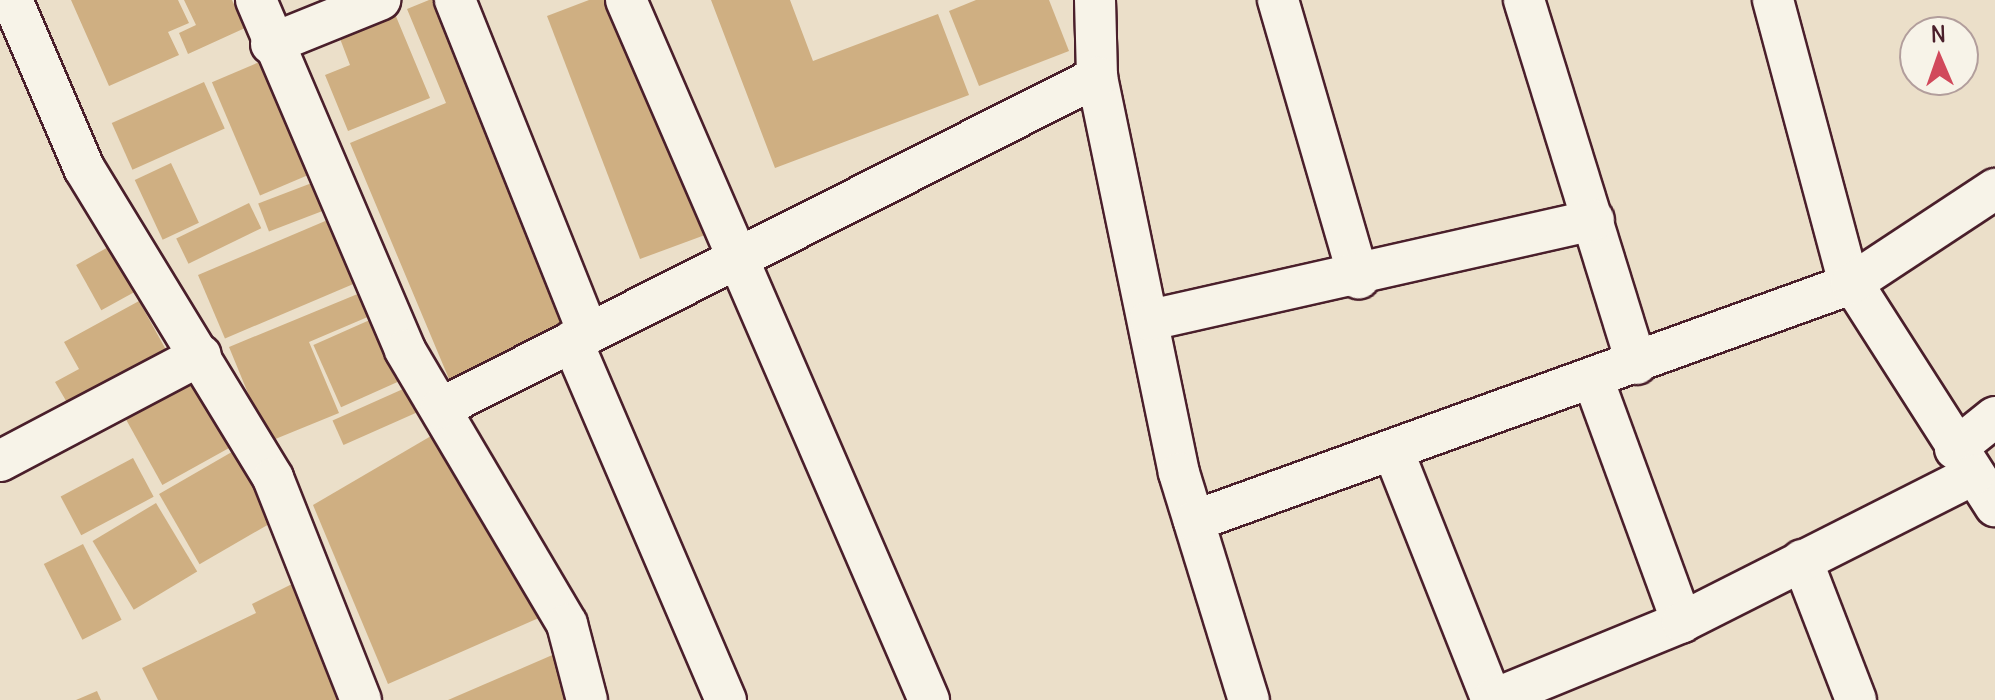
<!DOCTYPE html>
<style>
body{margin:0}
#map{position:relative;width:1995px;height:700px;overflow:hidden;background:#ebdfc9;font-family:Delius,sans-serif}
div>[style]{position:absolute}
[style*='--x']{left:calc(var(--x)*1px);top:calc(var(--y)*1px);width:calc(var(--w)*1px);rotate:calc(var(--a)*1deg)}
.building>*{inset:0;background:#cfaf82;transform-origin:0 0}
.roads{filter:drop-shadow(2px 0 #4a1f2b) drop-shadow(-2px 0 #4a1f2b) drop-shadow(0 2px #4a1f2b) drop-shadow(0 -2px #4a1f2b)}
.minor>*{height:40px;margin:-20px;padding:0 20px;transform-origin:20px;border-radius:20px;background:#f7f3e8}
span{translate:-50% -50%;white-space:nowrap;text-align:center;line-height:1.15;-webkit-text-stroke:8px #f7f3e8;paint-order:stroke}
.north{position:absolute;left:1899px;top:16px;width:80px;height:80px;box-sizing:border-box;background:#f7f3e8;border:2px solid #b29e9c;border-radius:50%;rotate:358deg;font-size:22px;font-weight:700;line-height:32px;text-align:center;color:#4a1f2b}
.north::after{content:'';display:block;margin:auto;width:28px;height:36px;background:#d1495b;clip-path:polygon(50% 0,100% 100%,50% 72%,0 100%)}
</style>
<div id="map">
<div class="building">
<div style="clip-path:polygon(71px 0,178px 0,189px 23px,168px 32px,179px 55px,109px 86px)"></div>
<div style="clip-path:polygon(184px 0,232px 0,245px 28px,188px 54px,179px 33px,196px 25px)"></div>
<div style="clip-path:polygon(429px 0,440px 0,577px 326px,449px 379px,350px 143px,446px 103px,407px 9px)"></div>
<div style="clip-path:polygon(589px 0,615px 0,705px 235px,640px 259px,547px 16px)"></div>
<div style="clip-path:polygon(711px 0,790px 0,813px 61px,938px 14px,969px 95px,775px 168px)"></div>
<div style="clip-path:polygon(976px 0,1049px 0,1069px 51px,979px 86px,949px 11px)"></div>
<div style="clip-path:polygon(395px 14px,430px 98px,348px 131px,325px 75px,350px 65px,339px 36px)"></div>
<div style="left:269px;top:58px;width:123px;height:62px;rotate:67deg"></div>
<div style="left:204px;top:82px;width:51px;height:101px;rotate:66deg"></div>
<div style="left:171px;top:163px;width:66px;height:40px;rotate:65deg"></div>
<div style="left:317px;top:181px;width:30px;height:63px;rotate:69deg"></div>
<div style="left:249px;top:203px;width:28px;height:81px;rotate:64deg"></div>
<div style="left:337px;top:216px;width:69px;height:151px;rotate:67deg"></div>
<div style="left:112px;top:245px;width:52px;height:41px;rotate:61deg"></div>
<div style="clip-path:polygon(360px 293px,370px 316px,309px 342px,339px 413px,268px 442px,229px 347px)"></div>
<div style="clip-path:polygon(139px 301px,170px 357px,72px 411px,55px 382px,79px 369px,64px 342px)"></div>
<div style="left:381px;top:315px;width:68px;height:74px;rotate:66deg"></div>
<div style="left:198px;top:376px;width:78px;height:84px;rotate:61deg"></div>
<div style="left:412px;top:385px;width:27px;height:87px;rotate:66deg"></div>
<div style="clip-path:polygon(443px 429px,541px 617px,388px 684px,313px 505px)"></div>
<div style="left:237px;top:449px;width:81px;height:90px;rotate:60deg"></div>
<div style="left:133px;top:458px;width:44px;height:82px;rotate:62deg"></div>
<div style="left:156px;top:503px;width:80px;height:74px;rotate:59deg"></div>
<div style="left:83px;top:544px;width:85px;height:44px;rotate:63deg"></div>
<div style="clip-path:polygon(294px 583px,344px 700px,158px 700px,142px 668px,256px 613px,252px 604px)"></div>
<div style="clip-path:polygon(557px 653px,576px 700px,448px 700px)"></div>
<div style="clip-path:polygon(97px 691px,101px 700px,76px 700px)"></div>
</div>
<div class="roads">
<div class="minor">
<div style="--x:12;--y:0;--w:183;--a:66.8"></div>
<div style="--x:84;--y:168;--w:363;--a:58.6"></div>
<div style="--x:273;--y:478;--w:239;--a:68.4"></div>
<div style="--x:256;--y:0;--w:380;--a:66.9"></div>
<div style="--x:405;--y:350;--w:318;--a:59.4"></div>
<div style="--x:567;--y:624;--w:79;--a:75.3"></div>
<div style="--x:455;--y:0;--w:359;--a:68.2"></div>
<div style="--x:626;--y:0;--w:763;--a:66.59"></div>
<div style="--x:1095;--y:0;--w:77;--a:88.5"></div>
<div style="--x:1097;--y:77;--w:404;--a:78.3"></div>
<div style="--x:1179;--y:473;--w:238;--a:72.9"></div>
<div style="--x:1278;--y:0;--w:290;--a:73.8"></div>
<div style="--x:1524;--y:0;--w:381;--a:72.8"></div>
<div style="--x:1773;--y:0;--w:283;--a:75"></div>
<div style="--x:1846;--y:273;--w:277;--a:57.4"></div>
<div style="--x:271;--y:44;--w:118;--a:-22"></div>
<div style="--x:1150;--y:320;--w:455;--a:-12.7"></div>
<div style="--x:572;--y:341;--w:391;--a:66.8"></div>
<div style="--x:1593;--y:379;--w:259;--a:69.9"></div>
<div style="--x:441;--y:408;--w:735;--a:-26.77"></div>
<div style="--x:1955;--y:449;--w:51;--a:-38.7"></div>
<div style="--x:1394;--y:453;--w:266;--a:68.4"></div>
<div style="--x:0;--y:461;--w:227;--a:-27.8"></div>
<div style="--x:1194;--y:521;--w:698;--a:-19.84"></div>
<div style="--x:1851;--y:284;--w:173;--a:-33.4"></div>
<div style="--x:1802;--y:560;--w:150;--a:68.9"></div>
<div style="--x:1492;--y:700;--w:205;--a:-22.3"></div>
<div style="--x:1682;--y:622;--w:326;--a:-26.8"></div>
</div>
</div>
<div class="north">N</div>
</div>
